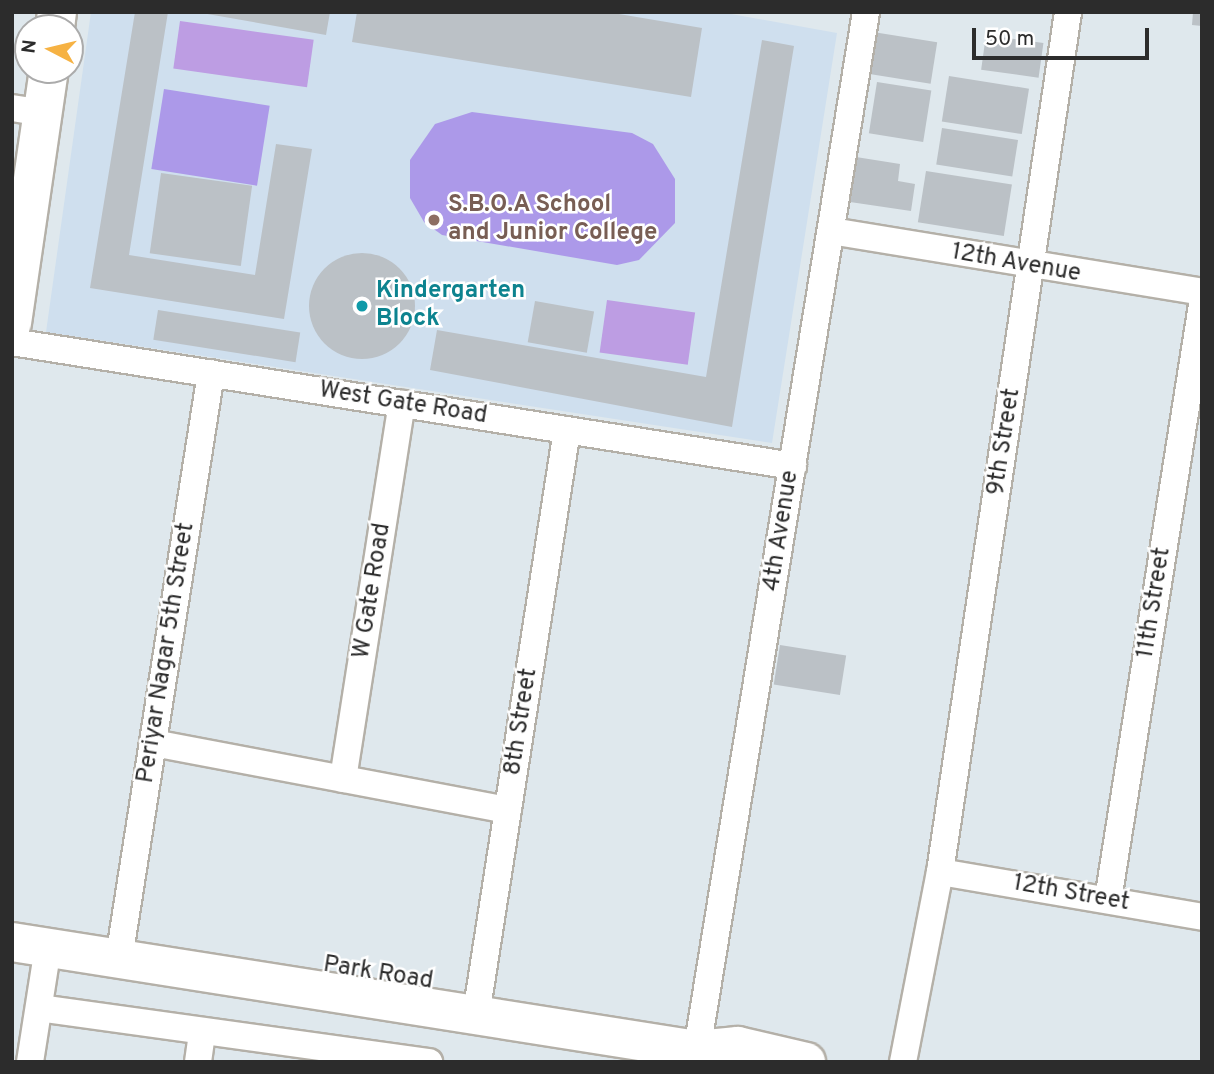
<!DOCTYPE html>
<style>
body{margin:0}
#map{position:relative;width:1214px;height:1074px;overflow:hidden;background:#dfe8ed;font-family:Overpass,sans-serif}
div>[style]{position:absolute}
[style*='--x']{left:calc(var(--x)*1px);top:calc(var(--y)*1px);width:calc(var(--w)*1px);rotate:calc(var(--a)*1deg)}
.education>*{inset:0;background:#cfdfee}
.green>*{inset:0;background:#bd9de3;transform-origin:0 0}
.pitch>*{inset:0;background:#ac99e9;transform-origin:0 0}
.building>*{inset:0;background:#bbc1c6;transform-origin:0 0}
.round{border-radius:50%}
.roads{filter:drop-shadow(2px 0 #b4b0a8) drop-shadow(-2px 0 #b4b0a8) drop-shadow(0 2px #b4b0a8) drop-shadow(0 -2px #b4b0a8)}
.street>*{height:26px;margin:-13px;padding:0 13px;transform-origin:13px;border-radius:13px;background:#fff}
.secondary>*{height:38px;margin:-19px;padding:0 19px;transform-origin:19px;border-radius:19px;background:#fff}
.dots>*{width:19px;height:19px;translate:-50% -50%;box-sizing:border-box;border:4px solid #fff;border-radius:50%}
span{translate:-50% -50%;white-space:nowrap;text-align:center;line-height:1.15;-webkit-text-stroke:5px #fff;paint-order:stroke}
.education-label{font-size:24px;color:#785e54;font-weight:700}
.left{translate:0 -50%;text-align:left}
.street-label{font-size:24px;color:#2c2c2c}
.culture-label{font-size:24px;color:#0d838f;font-weight:700}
.frame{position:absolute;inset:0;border:14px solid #2c2c2c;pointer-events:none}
.north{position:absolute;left:14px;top:14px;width:70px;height:70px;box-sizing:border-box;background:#fff;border:2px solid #ababab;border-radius:50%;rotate:277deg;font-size:19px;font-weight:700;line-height:28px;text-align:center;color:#2c2c2c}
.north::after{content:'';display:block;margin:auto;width:24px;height:32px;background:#f6b243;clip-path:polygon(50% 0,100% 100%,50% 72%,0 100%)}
.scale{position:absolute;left:972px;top:28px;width:177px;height:32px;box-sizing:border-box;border:4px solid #2c2c2c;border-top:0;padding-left:9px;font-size:21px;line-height:24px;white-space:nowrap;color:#2c2c2c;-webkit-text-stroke:5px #fff;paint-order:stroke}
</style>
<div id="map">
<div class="education">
<div style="clip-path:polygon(91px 12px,720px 12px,837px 33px,772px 443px,46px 332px)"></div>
</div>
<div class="green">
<div style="left:180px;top:21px;width:135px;height:48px;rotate:8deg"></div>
<div style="left:607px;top:300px;width:89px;height:53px;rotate:8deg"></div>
</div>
<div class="pitch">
<div style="left:164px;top:89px;width:107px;height:81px;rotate:9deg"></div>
<div style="clip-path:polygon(472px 112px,632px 133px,653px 144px,675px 179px,675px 223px,639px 260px,617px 265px,442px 235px,424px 222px,410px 198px,410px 160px,435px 124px)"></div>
</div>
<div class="building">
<div style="clip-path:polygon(135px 12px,168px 12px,129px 255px,255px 275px,276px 144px,312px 149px,284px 319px,90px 288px)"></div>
<div style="clip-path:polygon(196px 12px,330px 12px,326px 35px)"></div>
<div style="clip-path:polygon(357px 12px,607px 12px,702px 28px,691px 97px,352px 42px)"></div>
<div style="clip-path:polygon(1193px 12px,1202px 12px,1202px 26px,1192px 25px)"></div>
<div style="left:873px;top:32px;width:65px;height:42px;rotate:9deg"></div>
<div style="left:986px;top:35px;width:58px;height:35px;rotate:8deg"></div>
<div style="clip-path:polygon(762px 40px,794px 46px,732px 427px,430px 370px,437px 330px,706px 377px)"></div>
<div style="left:949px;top:76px;width:81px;height:46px;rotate:9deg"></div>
<div style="left:877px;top:82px;width:55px;height:52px;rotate:9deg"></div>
<div style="left:942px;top:128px;width:77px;height:37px;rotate:9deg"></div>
<div style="clip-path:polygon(856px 157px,900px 164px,898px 181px,915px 184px,911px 211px,850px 202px)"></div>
<div style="left:926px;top:171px;width:87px;height:52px;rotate:9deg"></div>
<div style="left:161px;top:173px;width:92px;height:81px;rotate:8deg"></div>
<div class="round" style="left:309px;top:253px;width:106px;height:106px"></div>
<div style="left:535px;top:301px;width:60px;height:42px;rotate:10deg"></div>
<div style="left:158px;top:310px;width:144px;height:30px;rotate:9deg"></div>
<div style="left:780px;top:645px;width:67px;height:40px;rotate:9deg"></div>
</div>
<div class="roads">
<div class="street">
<div style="--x:12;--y:108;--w:31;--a:9"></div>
<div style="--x:831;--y:231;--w:376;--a:9.3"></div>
<div style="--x:12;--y:342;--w:791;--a:9.02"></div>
<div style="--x:153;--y:743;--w:361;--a:10.7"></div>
<div style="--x:343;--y:779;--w:380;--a:-81.1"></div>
<div style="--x:940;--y:872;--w:266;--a:9.7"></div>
<div style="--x:1108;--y:900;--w:602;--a:-81.02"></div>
<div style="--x:119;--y:958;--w:592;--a:-81.06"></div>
<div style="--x:39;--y:1008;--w:394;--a:7.9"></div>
<div style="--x:476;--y:1015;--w:592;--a:-81.16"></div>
<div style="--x:697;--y:1050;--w:1052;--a:-80.75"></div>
<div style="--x:30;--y:1062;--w:116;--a:-81.1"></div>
<div style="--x:198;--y:1062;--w:28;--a:-82"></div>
<div style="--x:903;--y:1062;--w:194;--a:-79"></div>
<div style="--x:940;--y:872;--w:869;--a:-81.53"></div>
</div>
<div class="secondary">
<div style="--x:55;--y:28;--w:16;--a:-83"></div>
<div style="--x:12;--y:323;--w:256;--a:-81.7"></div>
<div style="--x:12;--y:942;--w:693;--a:8.96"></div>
<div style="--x:697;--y:1050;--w:41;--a:-5.6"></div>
<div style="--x:738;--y:1046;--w:70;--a:13.2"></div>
</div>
</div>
<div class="dots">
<div style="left:434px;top:220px;background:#8d6e63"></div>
<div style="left:362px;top:306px;background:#0f9aa8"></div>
</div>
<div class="education-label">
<span class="left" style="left:448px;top:220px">S.B.O.A School<br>and Junior College</span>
</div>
<div class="street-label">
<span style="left:1016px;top:264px;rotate:10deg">12th Avenue</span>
<span style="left:403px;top:404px;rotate:9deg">West Gate Road</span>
<span style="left:1005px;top:442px;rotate:-81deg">9th Street</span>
<span style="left:782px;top:531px;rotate:-81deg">4th Avenue</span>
<span style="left:373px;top:591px;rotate:-81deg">W Gate Road</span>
<span style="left:1155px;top:603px;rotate:-81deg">11th Street</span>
<span style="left:167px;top:653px;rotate:-81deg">Periyar Nagar 5th Street</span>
<span style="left:522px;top:722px;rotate:-81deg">8th Street</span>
<span style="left:1071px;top:894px;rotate:10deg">12th Street</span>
<span style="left:378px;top:974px;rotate:9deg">Park Road</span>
</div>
<div class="culture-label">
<span class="left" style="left:376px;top:306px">Kindergarten<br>Block</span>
</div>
<div class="frame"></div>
<div class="north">N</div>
<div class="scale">50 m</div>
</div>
